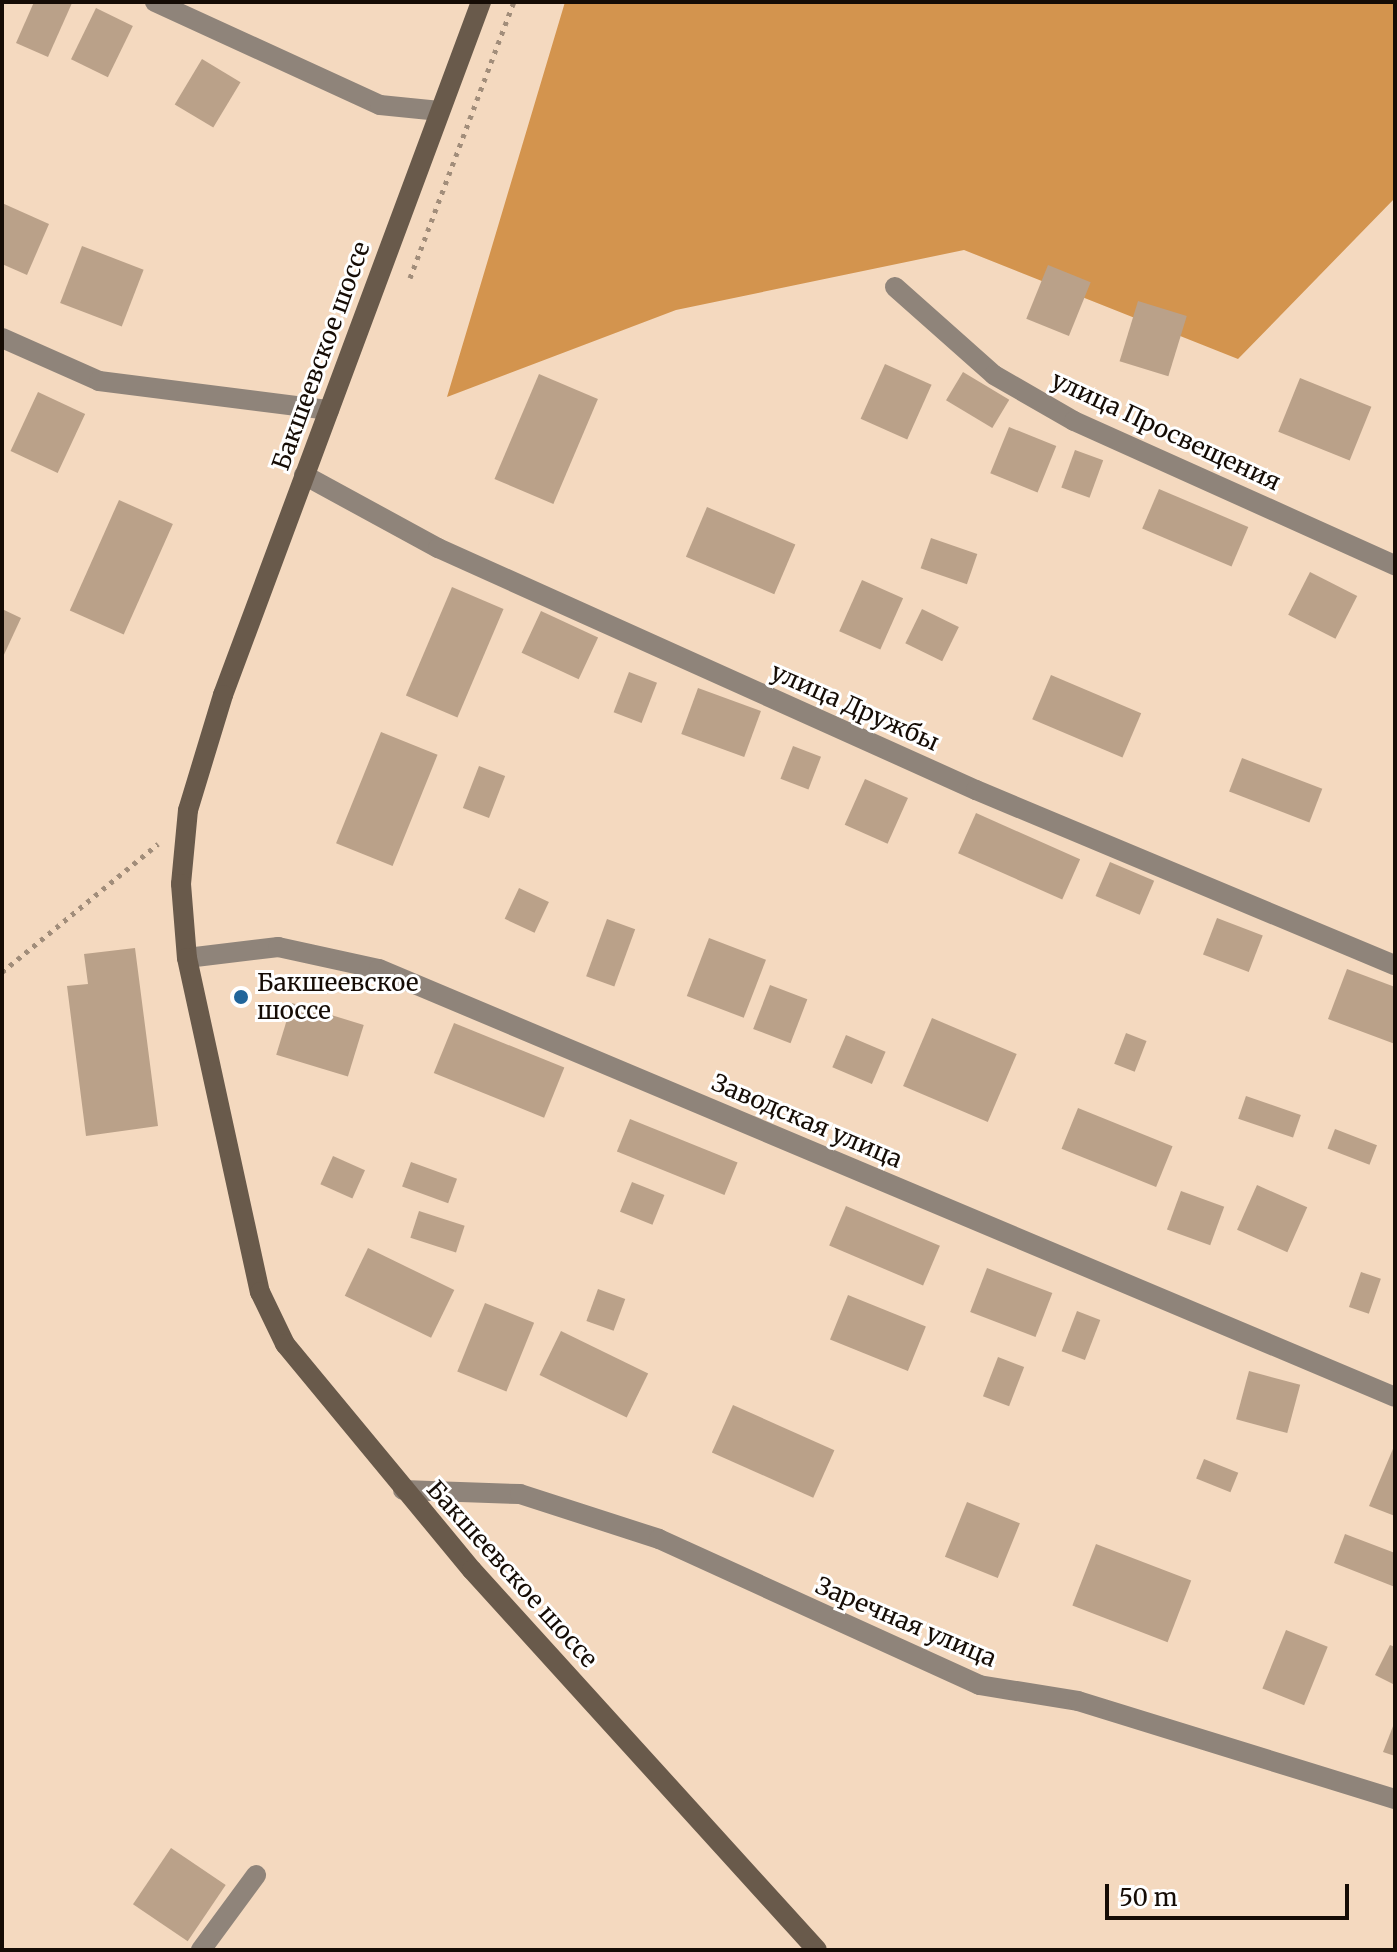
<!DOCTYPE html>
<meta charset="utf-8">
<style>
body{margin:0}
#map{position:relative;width:1397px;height:1952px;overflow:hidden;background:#f4d9bf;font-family:Merriweather,serif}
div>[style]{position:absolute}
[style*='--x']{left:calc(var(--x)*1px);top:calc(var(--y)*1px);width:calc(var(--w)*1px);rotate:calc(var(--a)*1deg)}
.forest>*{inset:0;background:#d3944e}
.building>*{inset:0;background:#baa189;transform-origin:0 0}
.path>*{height:5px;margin-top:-2.5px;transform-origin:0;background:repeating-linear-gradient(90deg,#a18d7a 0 4px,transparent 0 10px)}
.street>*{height:20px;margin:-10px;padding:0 10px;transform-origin:10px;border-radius:10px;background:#8f847a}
.secondary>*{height:20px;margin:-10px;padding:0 10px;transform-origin:10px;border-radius:10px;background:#695a4b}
.dots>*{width:22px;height:22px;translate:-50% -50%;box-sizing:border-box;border:4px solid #fff;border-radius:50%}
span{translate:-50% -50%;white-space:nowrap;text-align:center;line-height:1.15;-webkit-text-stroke:6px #fff;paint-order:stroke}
.street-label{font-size:24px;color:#150c05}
.poi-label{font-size:24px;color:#150c05}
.left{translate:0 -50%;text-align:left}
.frame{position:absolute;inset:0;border:4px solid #150c05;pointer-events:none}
.scale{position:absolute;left:1105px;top:1884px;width:244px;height:36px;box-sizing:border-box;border:4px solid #150c05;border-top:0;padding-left:10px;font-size:24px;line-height:28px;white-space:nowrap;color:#150c05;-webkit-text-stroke:6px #fff;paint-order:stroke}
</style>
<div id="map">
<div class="forest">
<div style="clip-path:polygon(565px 2px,1395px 2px,1395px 198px,1238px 359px,964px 250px,676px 310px,447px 397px)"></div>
</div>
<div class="building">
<div style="clip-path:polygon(34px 2px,72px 3px,48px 57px,16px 43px)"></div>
<div style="left:96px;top:8px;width:41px;height:57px;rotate:26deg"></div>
<div style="left:202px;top:59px;width:45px;height:53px;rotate:31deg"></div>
<div style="clip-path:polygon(2px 203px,49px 224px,27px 275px,2px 264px)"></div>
<div style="left:82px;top:246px;width:66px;height:61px;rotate:21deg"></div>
<div style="left:1048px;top:265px;width:46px;height:58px;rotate:22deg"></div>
<div style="left:1138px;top:301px;width:51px;height:63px;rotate:17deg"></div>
<div style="left:885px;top:364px;width:51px;height:60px;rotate:24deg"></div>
<div style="left:963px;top:372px;width:54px;height:33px;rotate:31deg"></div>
<div style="left:539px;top:374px;width:64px;height:114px;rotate:23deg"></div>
<div style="left:1300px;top:378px;width:77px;height:58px;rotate:22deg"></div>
<div style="left:38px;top:392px;width:52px;height:65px;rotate:25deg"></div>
<div style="left:1009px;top:427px;width:51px;height:50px;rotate:22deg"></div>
<div style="left:1075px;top:450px;width:30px;height:40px;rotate:20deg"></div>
<div style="left:1159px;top:489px;width:97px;height:43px;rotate:23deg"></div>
<div style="left:119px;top:500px;width:59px;height:121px;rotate:24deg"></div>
<div style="left:707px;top:507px;width:96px;height:54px;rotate:23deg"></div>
<div style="left:931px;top:538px;width:49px;height:32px;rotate:19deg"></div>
<div style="left:1310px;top:572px;width:53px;height:48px;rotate:27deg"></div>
<div style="left:862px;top:580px;width:45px;height:56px;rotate:24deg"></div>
<div style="left:452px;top:587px;width:56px;height:118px;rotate:23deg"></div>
<div style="clip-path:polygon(2px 609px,21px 618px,2px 659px)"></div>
<div style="left:922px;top:609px;width:41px;height:38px;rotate:26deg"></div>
<div style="left:541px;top:611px;width:63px;height:46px;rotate:25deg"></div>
<div style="left:629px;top:672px;width:30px;height:43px;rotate:21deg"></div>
<div style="left:1051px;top:675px;width:98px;height:48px;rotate:23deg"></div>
<div style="left:698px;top:688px;width:67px;height:49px;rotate:20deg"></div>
<div style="left:381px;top:732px;width:61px;height:120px;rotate:22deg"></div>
<div style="left:793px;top:746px;width:30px;height:35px;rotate:21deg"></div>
<div style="left:1242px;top:758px;width:86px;height:36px;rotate:21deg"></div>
<div style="left:479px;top:766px;width:28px;height:45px;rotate:21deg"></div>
<div style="left:865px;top:779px;width:47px;height:50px;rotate:24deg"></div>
<div style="left:976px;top:813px;width:114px;height:44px;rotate:24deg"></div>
<div style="left:1110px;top:862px;width:48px;height:37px;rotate:23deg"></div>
<div style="left:519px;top:888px;width:33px;height:34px;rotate:25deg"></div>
<div style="left:1217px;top:918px;width:49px;height:39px;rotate:21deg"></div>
<div style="left:607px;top:919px;width:30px;height:61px;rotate:20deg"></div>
<div style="left:709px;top:938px;width:61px;height:62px;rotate:21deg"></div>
<div style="clip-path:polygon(135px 948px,158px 1126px,86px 1136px,67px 986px,88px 984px,84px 954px)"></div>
<div style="clip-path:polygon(1347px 969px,1395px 987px,1395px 1044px,1328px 1019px)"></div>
<div style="left:770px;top:985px;width:40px;height:47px;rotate:21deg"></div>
<div style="left:292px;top:1003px;width:75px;height:54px;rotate:17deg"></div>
<div style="left:932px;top:1018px;width:92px;height:74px;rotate:23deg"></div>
<div style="left:454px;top:1023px;width:119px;height:54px;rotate:22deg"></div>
<div style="left:1126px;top:1033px;width:22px;height:33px;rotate:21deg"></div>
<div style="left:846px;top:1035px;width:43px;height:35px;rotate:23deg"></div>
<div style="left:1246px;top:1096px;width:58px;height:24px;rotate:19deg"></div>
<div style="left:1078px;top:1108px;width:102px;height:44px;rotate:22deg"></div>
<div style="left:630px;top:1119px;width:116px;height:35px;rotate:22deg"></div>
<div style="left:1335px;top:1129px;width:45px;height:21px;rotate:21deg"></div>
<div style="left:333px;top:1156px;width:35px;height:31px;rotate:24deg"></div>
<div style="left:411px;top:1162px;width:49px;height:26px;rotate:20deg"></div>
<div style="left:632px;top:1182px;width:35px;height:32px;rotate:22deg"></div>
<div style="left:1257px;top:1185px;width:55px;height:49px;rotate:24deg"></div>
<div style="left:1181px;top:1191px;width:46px;height:41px;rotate:20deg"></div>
<div style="left:846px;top:1206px;width:102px;height:43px;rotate:23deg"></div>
<div style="left:419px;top:1211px;width:48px;height:28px;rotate:18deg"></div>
<div style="left:368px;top:1248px;width:96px;height:53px;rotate:26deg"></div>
<div style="left:987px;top:1268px;width:70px;height:47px;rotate:21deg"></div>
<div style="left:1361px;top:1272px;width:21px;height:37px;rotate:19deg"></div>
<div style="left:598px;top:1289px;width:29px;height:34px;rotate:20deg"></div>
<div style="left:848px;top:1295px;width:84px;height:48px;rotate:22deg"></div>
<div style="left:485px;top:1303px;width:53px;height:74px;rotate:22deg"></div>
<div style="left:1077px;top:1311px;width:25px;height:43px;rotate:21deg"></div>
<div style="left:561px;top:1331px;width:97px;height:49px;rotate:26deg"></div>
<div style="left:998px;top:1357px;width:28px;height:42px;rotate:21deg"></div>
<div style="left:1249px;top:1371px;width:53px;height:50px;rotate:15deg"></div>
<div style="left:733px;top:1405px;width:111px;height:52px;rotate:24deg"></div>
<div style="clip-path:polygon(1395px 1444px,1395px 1516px,1369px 1506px)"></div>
<div style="left:1204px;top:1459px;width:37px;height:21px;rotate:22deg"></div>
<div style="left:967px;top:1502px;width:57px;height:59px;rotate:22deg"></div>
<div style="clip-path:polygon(1345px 1534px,1395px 1553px,1395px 1587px,1334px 1563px)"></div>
<div style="left:1096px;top:1544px;width:102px;height:66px;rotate:21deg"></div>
<div style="left:1286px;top:1630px;width:45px;height:63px;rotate:22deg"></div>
<div style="clip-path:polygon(1390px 1645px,1395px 1647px,1395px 1685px,1375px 1675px)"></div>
<div style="clip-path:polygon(1395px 1721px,1395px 1756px,1383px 1752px)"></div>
<div style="left:171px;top:1848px;width:66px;height:68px;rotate:34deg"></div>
</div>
<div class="path">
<div style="--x:410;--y:278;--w:295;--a:-69.4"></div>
<div style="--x:2;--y:972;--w:202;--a:-39.4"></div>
</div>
<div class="street">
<div style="--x:155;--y:2;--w:247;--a:24.6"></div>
<div style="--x:380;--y:105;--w:60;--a:5.7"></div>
<div style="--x:895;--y:287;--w:132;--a:41.6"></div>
<div style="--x:994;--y:375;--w:92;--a:29.9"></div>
<div style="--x:1074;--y:421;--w:352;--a:24.2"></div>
<div style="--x:2;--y:338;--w:106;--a:23.9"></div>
<div style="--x:99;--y:381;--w:232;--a:7.2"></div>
<div style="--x:304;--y:475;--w:153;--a:28.6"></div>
<div style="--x:438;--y:548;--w:590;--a:24.22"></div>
<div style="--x:976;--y:790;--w:454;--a:22.7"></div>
<div style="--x:187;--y:958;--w:92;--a:-6.9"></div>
<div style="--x:278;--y:947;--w:103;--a:12.3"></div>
<div style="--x:379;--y:969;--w:1102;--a:22.84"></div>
<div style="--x:403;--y:1490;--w:117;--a:2"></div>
<div style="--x:520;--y:1494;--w:146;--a:17.9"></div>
<div style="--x:659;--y:1539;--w:352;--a:24.5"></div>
<div style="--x:979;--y:1685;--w:100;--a:9.2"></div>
<div style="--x:1078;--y:1701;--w:332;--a:17.2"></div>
<div style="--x:201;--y:1950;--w:93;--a:-53.7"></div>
</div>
<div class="secondary">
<div style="--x:481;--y:2;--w:739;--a:110.42"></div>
<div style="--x:223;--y:695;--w:120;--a:106.9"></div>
<div style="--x:188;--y:810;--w:74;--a:95.4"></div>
<div style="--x:181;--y:884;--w:74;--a:85.4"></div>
<div style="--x:187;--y:958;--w:342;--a:77.7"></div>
<div style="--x:260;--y:1292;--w:58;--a:64.3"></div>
<div style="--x:285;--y:1344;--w:293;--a:50.4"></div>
<div style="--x:472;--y:1570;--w:513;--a:47.76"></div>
</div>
<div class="dots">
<div style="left:241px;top:997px;background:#21659a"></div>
</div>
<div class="street-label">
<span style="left:321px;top:356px;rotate:-70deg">Бакшеевское шоссе</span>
<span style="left:1166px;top:431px;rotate:25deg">улица Просвещения</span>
<span style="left:855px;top:707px;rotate:24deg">улица Дружбы</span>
<span style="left:807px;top:1121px;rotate:23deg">Заводская улица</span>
<span style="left:512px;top:1574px;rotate:48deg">Бакшеевское шоссе</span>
<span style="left:906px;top:1622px;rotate:23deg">Заречная улица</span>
</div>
<div class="poi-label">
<span class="left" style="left:257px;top:997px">Бакшеевское<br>шоссе</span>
</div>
<div class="frame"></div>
<div class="scale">50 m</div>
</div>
